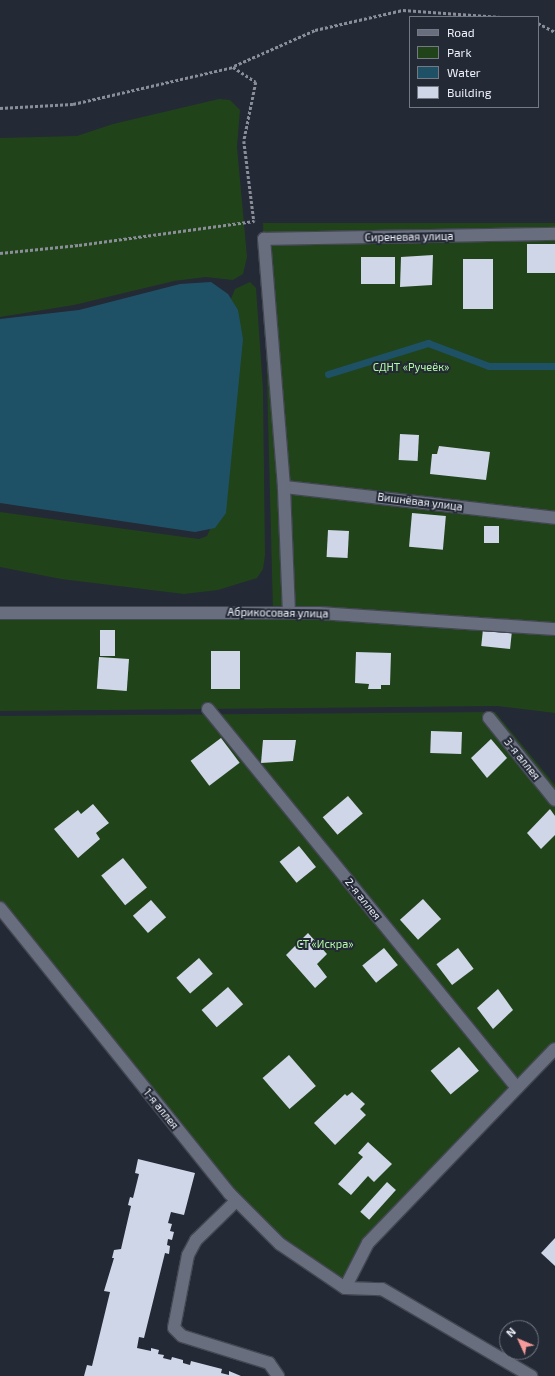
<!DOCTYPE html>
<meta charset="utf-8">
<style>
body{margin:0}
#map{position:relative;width:555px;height:1376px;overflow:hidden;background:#242936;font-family:"Exo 2",sans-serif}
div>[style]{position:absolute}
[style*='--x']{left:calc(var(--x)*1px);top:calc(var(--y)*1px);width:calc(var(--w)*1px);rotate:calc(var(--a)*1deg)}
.green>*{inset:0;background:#21431a}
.water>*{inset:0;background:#1e5166}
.stream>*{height:7px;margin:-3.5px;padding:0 3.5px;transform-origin:3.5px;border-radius:3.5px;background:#1e5166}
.building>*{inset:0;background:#cfd6e8;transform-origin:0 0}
.path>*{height:2.5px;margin-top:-1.25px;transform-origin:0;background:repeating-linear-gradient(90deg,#8a8e99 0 3px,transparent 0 5px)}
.roads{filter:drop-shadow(1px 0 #434752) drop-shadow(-1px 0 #434752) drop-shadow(0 1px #434752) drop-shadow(0 -1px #434752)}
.minor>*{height:12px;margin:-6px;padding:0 6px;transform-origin:6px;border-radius:6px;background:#686e7e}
span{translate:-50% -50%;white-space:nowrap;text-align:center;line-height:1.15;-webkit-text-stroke:4px #242936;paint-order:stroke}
.street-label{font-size:11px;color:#eef1fa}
.park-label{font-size:11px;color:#b1faa2}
.legend{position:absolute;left:409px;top:16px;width:130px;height:92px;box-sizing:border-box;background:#242936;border:1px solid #757984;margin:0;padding:5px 7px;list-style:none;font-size:12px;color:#eef1fa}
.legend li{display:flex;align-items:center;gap:8px;height:20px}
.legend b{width:20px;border:1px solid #757984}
.north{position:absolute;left:499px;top:1320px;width:40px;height:40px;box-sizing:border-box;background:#242936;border:1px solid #757984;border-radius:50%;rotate:314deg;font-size:11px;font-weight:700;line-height:16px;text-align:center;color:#eef1fa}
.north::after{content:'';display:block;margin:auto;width:14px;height:18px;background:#f59b9a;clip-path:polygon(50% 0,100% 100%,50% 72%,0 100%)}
</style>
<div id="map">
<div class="green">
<div style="clip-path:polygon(219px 99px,230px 100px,240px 110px,237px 147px,247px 257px,243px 274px,233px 280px,206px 277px,174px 281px,74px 305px,0 317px,0 138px,77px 136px,113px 124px)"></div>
<div style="clip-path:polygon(263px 223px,555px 223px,555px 713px,497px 706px,0 711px,0 611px,273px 611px)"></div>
<div style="clip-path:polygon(250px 282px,256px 288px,263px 389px,265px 555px,263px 569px,257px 578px,218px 590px,184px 594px,61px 579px,0 567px,0 512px,199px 539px,207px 536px,215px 518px,228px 306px,235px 289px)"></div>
<div style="clip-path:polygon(495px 712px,555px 785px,555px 1044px,376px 1232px,343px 1284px,236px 1201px,0 908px,0 716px)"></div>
</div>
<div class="water">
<div style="clip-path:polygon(211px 282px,228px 294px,238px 310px,243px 339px,226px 513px,215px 528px,195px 532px,0 503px,0 319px,79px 310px,180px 284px)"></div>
</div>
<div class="stream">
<div style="--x:328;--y:374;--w:105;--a:-17.2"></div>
<div style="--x:428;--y:343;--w:65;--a:20.7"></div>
<div style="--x:489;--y:366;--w:66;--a:0"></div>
</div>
<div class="building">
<div style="left:527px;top:244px;width:28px;height:29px"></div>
<div style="clip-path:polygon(433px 255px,432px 285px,400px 287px,401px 257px)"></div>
<div style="left:395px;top:257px;width:27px;height:34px;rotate:90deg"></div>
<div style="left:463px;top:259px;width:30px;height:50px"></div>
<div style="left:400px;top:434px;width:19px;height:26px;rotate:3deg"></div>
<div style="clip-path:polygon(439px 446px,490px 452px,486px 480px,430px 474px,432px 454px,437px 454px)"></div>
<div style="left:412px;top:513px;width:34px;height:34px;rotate:5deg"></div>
<div style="left:484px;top:526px;width:15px;height:17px"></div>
<div style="left:328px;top:530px;width:21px;height:27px;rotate:3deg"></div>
<div style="left:483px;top:629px;width:29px;height:17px;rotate:6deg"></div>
<div style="left:100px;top:630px;width:15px;height:26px"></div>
<div style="left:240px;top:651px;width:38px;height:29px;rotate:90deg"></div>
<div style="clip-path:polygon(356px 652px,391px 653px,390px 685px,381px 685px,381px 689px,368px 689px,369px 684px,355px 683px)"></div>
<div style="left:129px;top:659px;width:32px;height:30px;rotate:94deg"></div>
<div style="left:431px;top:731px;width:31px;height:22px;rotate:2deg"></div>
<div style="left:221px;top:738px;width:31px;height:38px;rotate:53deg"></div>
<div style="clip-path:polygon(491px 739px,507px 758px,487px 778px,471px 758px)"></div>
<div style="clip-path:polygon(263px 740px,296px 740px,293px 761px,261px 763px)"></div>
<div style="left:348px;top:796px;width:23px;height:33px;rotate:50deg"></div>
<div style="clip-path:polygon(93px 804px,109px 823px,96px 833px,100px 839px,78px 858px,54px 829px,78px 810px,81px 814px)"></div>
<div style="clip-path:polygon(550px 809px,555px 816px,555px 835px,541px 849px,527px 833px)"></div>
<div style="left:299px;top:846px;width:27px;height:25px;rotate:51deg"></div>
<div style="left:123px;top:858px;width:38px;height:28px;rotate:51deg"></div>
<div style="left:423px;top:899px;width:27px;height:31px;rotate:48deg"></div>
<div style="left:151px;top:900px;width:23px;height:24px;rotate:49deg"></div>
<div style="clip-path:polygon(308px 933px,327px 954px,317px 964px,327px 977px,315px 988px,286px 955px)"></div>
<div style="left:384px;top:948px;width:22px;height:28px;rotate:51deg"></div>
<div style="left:458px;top:948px;width:26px;height:27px;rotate:53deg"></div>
<div style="left:199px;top:958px;width:21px;height:30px;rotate:49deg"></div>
<div style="left:228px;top:987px;width:23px;height:35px;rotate:49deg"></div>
<div style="clip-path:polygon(498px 989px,513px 1010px,493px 1029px,477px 1008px)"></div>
<div style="left:459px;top:1047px;width:31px;height:37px;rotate:50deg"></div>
<div style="left:289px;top:1055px;width:41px;height:35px;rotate:49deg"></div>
<div style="clip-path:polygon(352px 1092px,365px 1104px,360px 1109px,366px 1115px,335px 1145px,314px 1123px,345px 1094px,347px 1096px)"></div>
<div style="clip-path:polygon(368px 1142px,392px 1164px,374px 1182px,368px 1176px,351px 1195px,338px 1184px,363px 1157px,358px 1153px)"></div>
<div style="clip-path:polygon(138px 1159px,195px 1173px,184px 1215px,171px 1212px,168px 1223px,172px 1224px,170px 1231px,174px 1232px,172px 1240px,168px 1239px,167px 1245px,170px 1246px,169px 1254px,165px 1253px,144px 1338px,139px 1337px,137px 1348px,151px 1351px,151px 1348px,159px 1350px,158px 1354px,164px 1355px,163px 1358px,171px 1360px,172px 1357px,183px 1360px,183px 1363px,190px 1365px,191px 1361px,222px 1369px,221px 1373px,229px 1375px,229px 1371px,241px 1376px,84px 1376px,87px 1365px,92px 1366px,110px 1292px,104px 1291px,114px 1258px,112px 1258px,114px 1250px,121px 1249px,131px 1206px,128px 1205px,130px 1197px,133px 1198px,139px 1174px,135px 1173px)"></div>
<div style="left:387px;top:1182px;width:12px;height:40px;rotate:42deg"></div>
<div style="clip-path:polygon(555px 1238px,555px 1266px,541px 1253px)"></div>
</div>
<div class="path">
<div style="--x:538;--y:23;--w:19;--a:28"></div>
<div style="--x:234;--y:66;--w:89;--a:-24"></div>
<div style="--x:315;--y:30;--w:90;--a:-12.8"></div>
<div style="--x:403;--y:10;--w:98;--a:4.1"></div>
<div style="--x:0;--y:108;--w:73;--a:-3.1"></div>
<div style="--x:73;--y:104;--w:164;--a:-13"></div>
<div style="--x:233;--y:67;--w:27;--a:33"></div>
<div style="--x:256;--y:82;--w:60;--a:101.5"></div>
<div style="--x:244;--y:141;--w:81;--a:82.9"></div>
<div style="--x:0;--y:253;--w:79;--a:-5.8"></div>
<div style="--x:79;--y:245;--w:177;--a:-7.8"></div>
</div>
<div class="roads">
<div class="minor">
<div style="--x:284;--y:487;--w:273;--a:6.5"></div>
<div style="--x:0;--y:613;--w:319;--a:0"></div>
<div style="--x:319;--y:613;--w:237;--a:3.9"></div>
<div style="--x:289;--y:613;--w:126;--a:-92.3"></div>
<div style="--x:284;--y:487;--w:249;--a:-94.6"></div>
<div style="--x:264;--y:239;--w:291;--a:-1"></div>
<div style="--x:208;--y:709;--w:489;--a:50.8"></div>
<div style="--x:489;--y:718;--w:105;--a:51.2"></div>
<div style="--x:0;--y:908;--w:366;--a:51.2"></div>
<div style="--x:229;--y:1193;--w:72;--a:45"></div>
<div style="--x:280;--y:1244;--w:78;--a:34.1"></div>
<div style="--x:236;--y:1201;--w:56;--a:135.7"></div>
<div style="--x:196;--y:1240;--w:17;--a:118"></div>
<div style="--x:188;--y:1255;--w:74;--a:100.9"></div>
<div style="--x:174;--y:1328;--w:11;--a:45"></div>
<div style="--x:182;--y:1336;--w:91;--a:17.2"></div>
<div style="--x:269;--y:1363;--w:16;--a:55"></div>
<div style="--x:345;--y:1288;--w:51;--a:-62.9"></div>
<div style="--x:368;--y:1243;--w:269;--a:-46.1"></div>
<div style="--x:345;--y:1288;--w:37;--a:2"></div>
<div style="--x:382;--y:1289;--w:173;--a:30.3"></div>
</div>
</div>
<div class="street-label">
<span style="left:409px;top:237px;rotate:-1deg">Сиреневая улица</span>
<span style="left:420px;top:502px;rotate:7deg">Вишнёвая улица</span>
<span style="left:278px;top:613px;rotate:1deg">Абрикосовая улица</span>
<span style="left:522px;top:759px;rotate:51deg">3-я аллея</span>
<span style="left:363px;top:899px;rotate:51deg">2-я аллея</span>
<span style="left:161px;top:1109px;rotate:51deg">1-я аллея</span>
</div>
<div class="park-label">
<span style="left:411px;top:367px">СДНТ «Ручеёк»</span>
<span style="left:325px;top:944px">СТ «Искра»</span>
</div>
<ul class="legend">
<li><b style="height:5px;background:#686e7e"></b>Road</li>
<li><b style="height:11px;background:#21431a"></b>Park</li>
<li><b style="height:11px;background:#1e5166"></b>Water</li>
<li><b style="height:11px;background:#cfd6e8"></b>Building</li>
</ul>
<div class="north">N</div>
</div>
